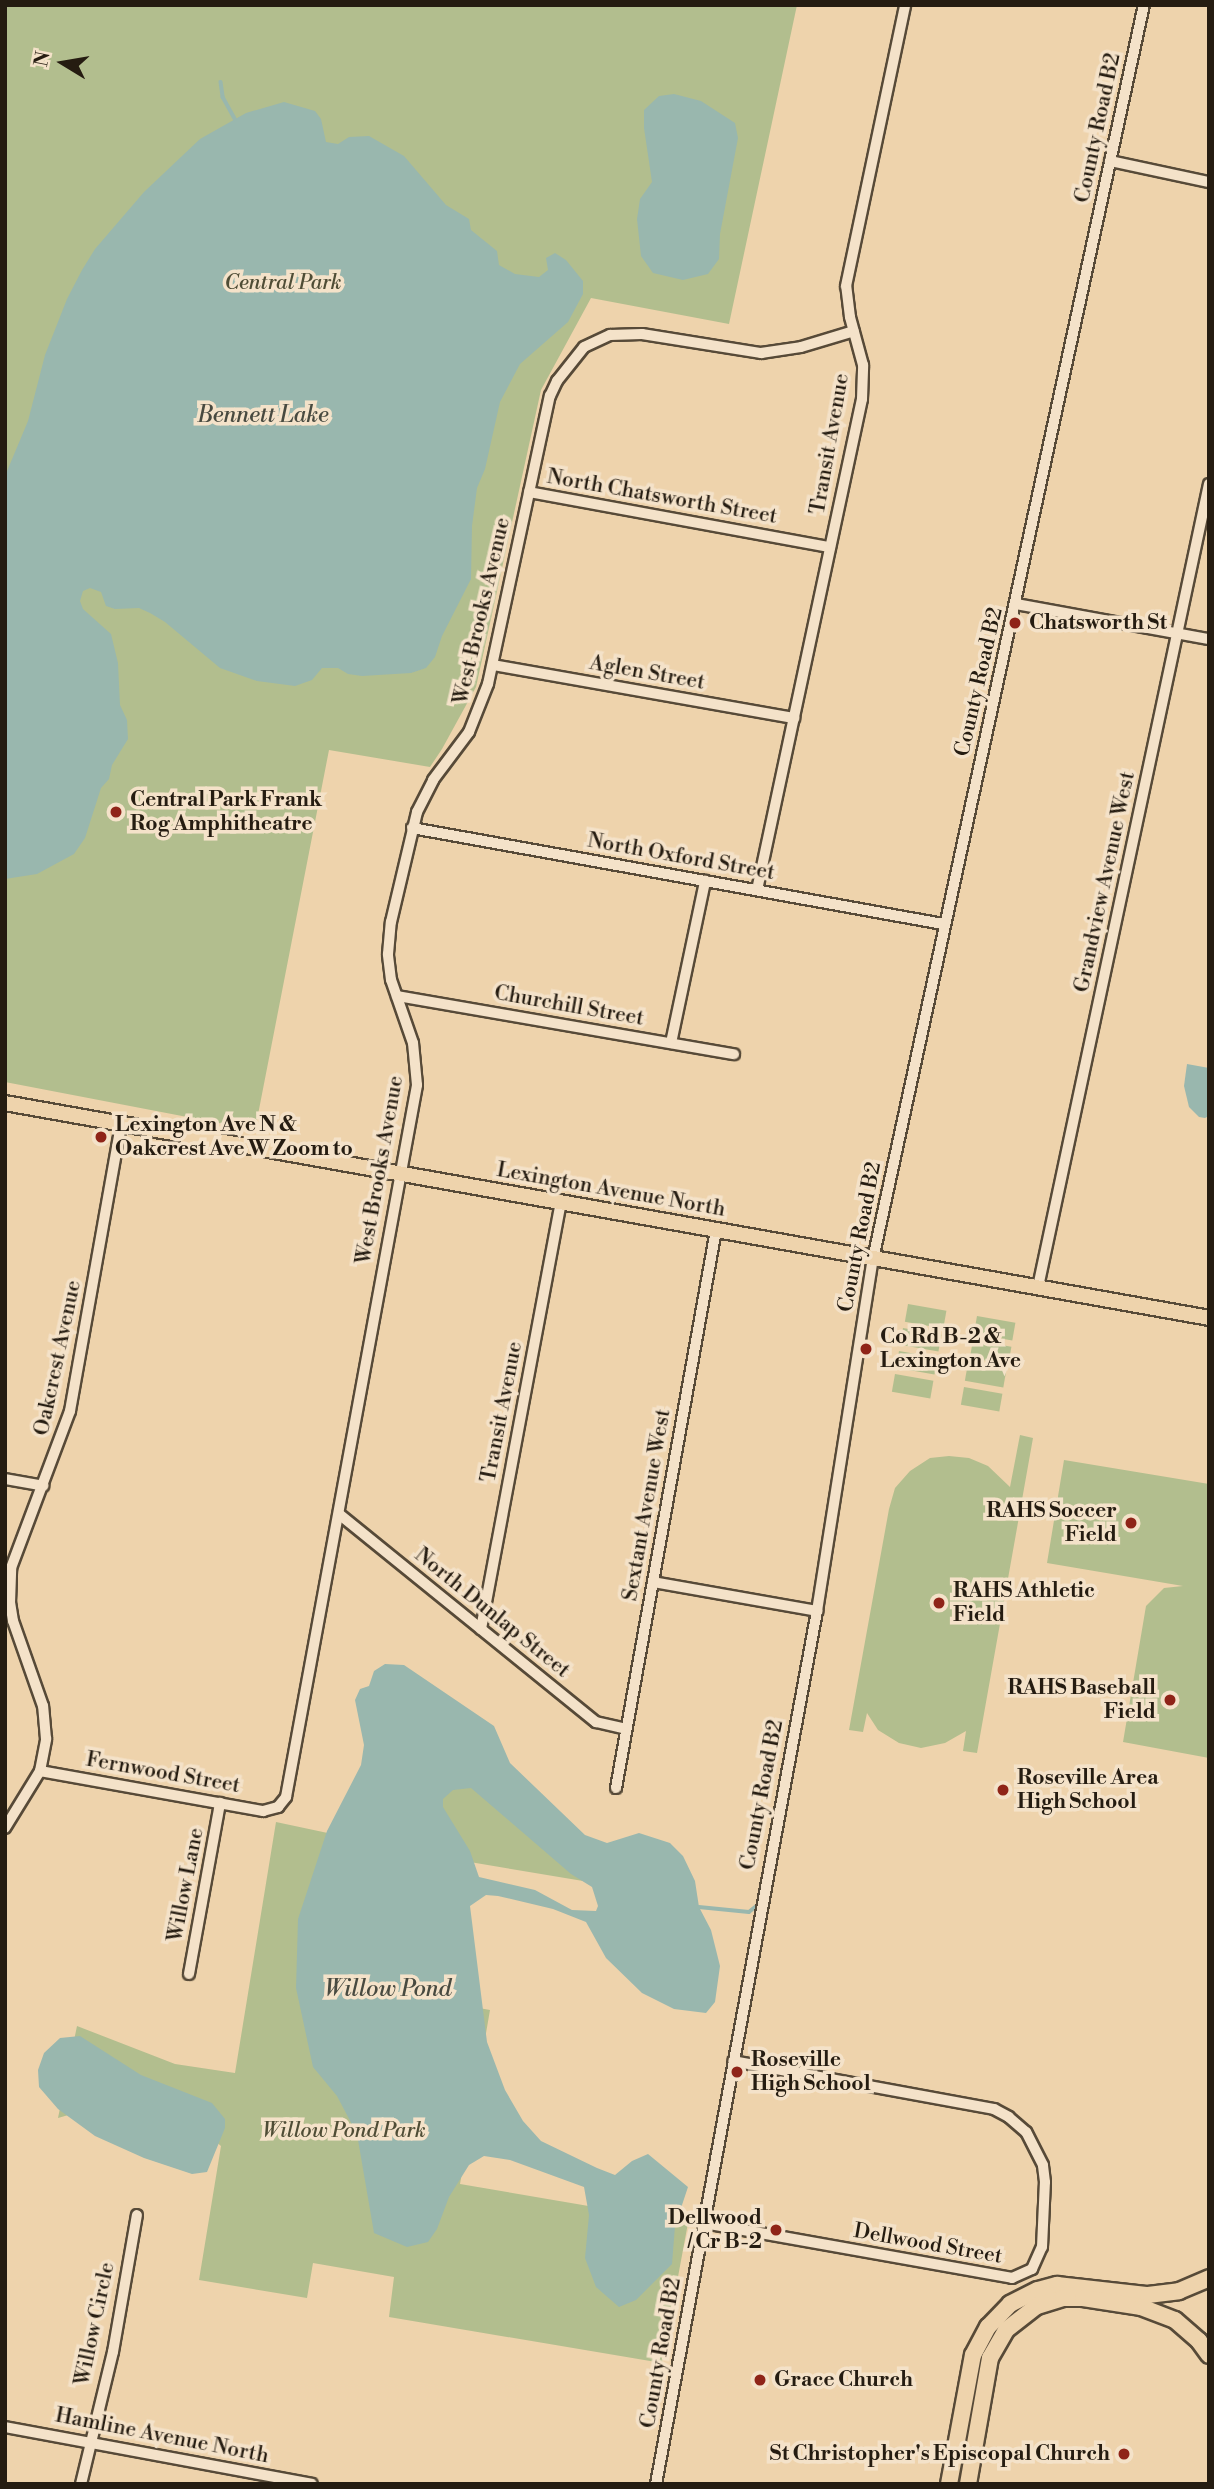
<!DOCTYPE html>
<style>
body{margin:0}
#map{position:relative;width:1214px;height:2489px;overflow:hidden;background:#eed3ac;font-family:"Libre Bodoni",serif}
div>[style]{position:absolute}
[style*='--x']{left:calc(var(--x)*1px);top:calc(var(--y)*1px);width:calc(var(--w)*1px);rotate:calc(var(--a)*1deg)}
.green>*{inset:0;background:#b2be8e;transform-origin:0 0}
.water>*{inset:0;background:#99b7ae}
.stream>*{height:3.5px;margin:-1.75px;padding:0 1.75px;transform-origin:1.75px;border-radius:1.75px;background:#99b7ae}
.roads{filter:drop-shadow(2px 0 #574a38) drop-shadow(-2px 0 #574a38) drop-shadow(0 2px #574a38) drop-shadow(0 -2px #574a38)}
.minor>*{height:10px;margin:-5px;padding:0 5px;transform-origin:5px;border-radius:5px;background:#f4e2c9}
.major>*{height:14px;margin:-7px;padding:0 7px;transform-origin:7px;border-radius:7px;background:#eed3ac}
.highway>*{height:16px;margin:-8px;padding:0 8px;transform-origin:8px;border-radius:8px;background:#eed3ac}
.dots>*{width:19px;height:19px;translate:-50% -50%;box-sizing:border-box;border:4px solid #f4e2c9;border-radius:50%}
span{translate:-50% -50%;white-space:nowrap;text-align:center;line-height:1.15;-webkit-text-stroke:7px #f4e2c9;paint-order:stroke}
.street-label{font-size:21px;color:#251c11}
.park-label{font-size:21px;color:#4f4d36;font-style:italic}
.poi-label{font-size:21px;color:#251c11;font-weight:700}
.left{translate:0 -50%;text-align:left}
.right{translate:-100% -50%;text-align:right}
.water-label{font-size:23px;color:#484a40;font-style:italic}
.frame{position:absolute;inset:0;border:7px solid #251c11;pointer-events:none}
.north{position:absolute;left:28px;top:28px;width:70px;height:70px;-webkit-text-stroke:5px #f4e2c9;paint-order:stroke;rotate:281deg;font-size:19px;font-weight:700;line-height:28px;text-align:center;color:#251c11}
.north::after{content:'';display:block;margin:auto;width:24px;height:32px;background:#251c11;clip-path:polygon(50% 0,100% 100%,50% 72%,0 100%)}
</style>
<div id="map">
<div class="green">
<div style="clip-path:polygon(5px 5px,797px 5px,729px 324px,591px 298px,541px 390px,476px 687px,442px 749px,430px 767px,329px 750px,255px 1130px,5px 1082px)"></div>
<div style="left:908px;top:1304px;width:39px;height:18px;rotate:10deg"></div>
<div style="left:977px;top:1316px;width:39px;height:18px;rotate:10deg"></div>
<div style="left:903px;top:1328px;width:39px;height:17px;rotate:10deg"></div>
<div style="left:973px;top:1340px;width:39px;height:18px;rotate:10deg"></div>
<div style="left:899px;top:1351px;width:39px;height:17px;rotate:10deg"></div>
<div style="left:968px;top:1363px;width:39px;height:18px;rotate:10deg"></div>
<div style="left:895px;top:1374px;width:39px;height:18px;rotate:10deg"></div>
<div style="left:964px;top:1387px;width:39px;height:18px;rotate:10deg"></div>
<div style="clip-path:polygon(1020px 1435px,1033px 1438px,977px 1753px,963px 1751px,966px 1731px,945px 1743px,921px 1748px,899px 1743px,878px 1730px,867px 1713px,863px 1732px,849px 1730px,889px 1509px,895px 1488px,910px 1471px,930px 1458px,949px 1456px,969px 1458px,988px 1466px,1010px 1487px)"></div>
<div style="clip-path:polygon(1064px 1460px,1209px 1484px,1209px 1758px,1123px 1742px,1146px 1606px,1164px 1588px,1183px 1586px,1047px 1563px)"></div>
<div style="clip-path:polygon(395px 1720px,595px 1883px,458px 1860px,435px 2000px,490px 2010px,460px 2184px,688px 2223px,662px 2363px,389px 2317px,394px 2277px,313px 2263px,307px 2298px,199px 2280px,221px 2146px,198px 2127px,103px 2105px,58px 2118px,77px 2026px,175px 2064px,235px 2073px,276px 1822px,370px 1842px)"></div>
</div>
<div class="water">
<div style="clip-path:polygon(674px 94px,701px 101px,735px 123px,738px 138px,720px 234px,719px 259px,708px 274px,683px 280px,653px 273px,641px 256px,637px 219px,640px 199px,652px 182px,644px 128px,644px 110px,659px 96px)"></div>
<div style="clip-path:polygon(284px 102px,315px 111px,321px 119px,326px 142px,338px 144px,349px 137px,369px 136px,404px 156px,446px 205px,469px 219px,471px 230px,497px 251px,499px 265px,515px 274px,539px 277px,548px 270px,546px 258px,555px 253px,566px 260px,583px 281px,583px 294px,568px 322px,520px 364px,500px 402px,485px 469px,477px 488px,472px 526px,471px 579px,442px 636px,435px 657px,426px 668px,411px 673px,362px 676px,348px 674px,338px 668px,322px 668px,312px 680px,295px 686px,257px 681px,220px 668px,165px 622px,150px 613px,139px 608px,115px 609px,106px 606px,101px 592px,90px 588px,83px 591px,80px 601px,83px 609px,111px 634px,118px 663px,120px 705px,127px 720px,128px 739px,112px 765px,109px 779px,101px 788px,85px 838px,74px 854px,37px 874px,5px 879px,5px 476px,28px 421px,45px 355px,67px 299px,82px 270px,95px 249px,144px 192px,200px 139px,246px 113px)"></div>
<div style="clip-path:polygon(1187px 1064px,1209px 1068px,1209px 1116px,1205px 1118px,1199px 1117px,1189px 1107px,1184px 1086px)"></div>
<div style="clip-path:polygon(evenodd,385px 1664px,404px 1665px,494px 1726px,510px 1763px,585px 1835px,607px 1843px,639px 1833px,670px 1843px,683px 1856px,695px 1881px,699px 1907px,711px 1930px,720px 1966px,715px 2002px,706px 2013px,674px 2009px,642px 1993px,606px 1958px,586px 1922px,553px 1909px,498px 1896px,486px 1895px,470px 1906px,487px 2042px,505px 2090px,523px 2121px,541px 2141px,597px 2168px,615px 2175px,632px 2161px,648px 2154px,688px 2187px,675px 2226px,672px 2264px,636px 2300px,619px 2307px,596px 2287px,585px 2258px,589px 2215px,584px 2187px,510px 2160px,484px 2156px,469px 2165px,449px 2197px,437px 2229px,428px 2242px,407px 2247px,374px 2233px,357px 2134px,337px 2096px,313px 2067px,296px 1988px,298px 1919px,327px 1831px,361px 1765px,364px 1745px,355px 1700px,360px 1689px,369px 1686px,374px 1671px,385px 1664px,471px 1788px,571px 1874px,592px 1887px,598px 1906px,596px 1911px,572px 1910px,535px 1890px,479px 1877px,470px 1851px,443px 1807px,443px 1799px,453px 1790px,471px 1788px)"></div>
<div style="clip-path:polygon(80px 2036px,141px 2075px,212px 2103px,225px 2119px,225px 2128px,207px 2172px,192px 2174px,144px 2158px,95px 2136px,58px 2109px,39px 2087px,38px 2070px,44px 2053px,60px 2038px)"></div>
</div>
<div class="stream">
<div style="--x:221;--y:82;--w:15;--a:82"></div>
<div style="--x:223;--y:97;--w:25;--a:61"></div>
<div style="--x:699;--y:1907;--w:50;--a:5.7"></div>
<div style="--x:749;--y:1912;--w:13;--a:-39"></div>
</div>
<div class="roads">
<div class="minor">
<div style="--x:1110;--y:161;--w:101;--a:12"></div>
<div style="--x:529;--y:492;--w:306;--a:10.4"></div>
<div style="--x:1016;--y:604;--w:196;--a:10.3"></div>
<div style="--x:493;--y:665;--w:306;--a:10"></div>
<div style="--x:412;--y:828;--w:540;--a:10.25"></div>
<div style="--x:757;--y:890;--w:502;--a:-77.93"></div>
<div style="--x:862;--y:399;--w:34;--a:-88"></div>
<div style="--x:863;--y:365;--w:50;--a:-105.2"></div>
<div style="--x:850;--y:317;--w:31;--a:-97"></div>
<div style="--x:846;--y:286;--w:287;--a:-78.1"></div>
<div style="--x:397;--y:996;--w:342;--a:9.8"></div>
<div style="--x:671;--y:1043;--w:166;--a:-78.1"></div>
<div style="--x:1038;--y:1287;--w:821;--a:-77.98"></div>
<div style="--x:5;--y:1479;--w:39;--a:10"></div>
<div style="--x:339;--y:1514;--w:331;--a:39"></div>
<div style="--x:596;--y:1722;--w:31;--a:13"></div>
<div style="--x:653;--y:1582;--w:167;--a:10"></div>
<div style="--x:481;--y:1629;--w:434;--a:-79.4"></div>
<div style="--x:40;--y:1771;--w:227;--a:10.2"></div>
<div style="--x:263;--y:1811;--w:16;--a:-15"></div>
<div style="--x:278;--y:1807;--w:13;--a:-51"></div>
<div style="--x:286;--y:1797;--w:724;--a:-79.57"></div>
<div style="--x:417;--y:1085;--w:42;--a:-95.4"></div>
<div style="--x:413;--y:1043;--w:67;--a:-109.2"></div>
<div style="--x:391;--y:980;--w:26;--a:-97"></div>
<div style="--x:388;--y:954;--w:32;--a:-85"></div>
<div style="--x:391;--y:922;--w:113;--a:-76.7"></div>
<div style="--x:417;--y:812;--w:36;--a:-63"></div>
<div style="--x:433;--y:780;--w:60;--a:-53.1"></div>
<div style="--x:469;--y:732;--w:52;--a:-68.4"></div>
<div style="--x:488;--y:684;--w:295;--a:-77.9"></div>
<div style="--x:550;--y:396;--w:17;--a:-65"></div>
<div style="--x:557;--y:381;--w:43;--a:-51.5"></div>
<div style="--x:584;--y:347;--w:29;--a:-25"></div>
<div style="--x:610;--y:335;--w:32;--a:-2"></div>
<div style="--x:642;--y:334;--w:121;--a:9.1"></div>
<div style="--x:761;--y:353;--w:40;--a:-8.5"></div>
<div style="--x:801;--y:347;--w:55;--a:-16.8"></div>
<div style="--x:616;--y:1788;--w:567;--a:-79.84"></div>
<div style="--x:5;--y:1828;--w:67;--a:-58.4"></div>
<div style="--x:40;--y:1771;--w:33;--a:-79"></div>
<div style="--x:46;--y:1739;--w:33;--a:-95"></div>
<div style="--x:43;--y:1706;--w:90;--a:-109.4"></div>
<div style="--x:13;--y:1621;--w:18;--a:-99"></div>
<div style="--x:10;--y:1603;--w:35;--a:-88"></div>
<div style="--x:11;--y:1568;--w:168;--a:-69.4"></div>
<div style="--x:70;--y:1411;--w:291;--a:-79.9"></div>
<div style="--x:189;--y:1974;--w:174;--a:-79.7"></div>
<div style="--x:704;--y:2223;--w:313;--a:10.1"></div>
<div style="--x:1012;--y:2278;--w:22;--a:-24"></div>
<div style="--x:1032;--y:2269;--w:24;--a:-66"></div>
<div style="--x:1042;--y:2247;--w:65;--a:-87.4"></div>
<div style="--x:1045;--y:2182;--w:17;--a:-97"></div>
<div style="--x:1043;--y:2165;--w:37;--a:-117"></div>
<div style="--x:1026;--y:2132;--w:23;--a:-139"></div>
<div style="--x:1009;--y:2117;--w:17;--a:-152"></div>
<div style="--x:994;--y:2109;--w:265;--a:-169.6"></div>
<div style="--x:5;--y:2427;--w:312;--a:10.5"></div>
<div style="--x:81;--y:2484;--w:136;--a:-76.4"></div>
<div style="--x:113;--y:2352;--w:139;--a:-80.1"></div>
<div style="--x:656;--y:2484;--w:888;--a:-79.55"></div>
<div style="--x:817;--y:1611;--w:356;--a:-81"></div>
<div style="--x:873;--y:1259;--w:1283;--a:-77.81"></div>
</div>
<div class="major">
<div style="--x:5;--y:1103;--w:1223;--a:10.12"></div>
</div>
<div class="highway">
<div style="--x:949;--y:2484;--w:131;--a:-79.5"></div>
<div style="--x:973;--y:2355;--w:32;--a:-62"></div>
<div style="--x:988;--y:2327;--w:32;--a:-46"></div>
<div style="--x:1010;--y:2304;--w:31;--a:-27"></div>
<div style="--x:1038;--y:2290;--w:20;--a:-15"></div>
<div style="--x:1057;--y:2285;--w:92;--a:6.3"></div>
<div style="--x:1148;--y:2295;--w:31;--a:-7"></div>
<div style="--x:1179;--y:2291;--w:33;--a:-23"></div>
<div style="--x:968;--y:2484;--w:128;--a:-80.1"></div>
<div style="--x:990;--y:2358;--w:32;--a:-60"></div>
<div style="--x:1006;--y:2330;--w:39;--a:-38"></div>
<div style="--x:1037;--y:2306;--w:27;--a:-17"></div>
<div style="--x:1063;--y:2298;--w:20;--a:0"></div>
<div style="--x:1083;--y:2298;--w:59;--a:8.8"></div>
<div style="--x:1141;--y:2307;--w:36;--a:21"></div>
<div style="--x:1175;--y:2320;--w:32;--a:41"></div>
<div style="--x:1199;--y:2341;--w:17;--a:54"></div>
</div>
</div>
<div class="dots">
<div style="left:1015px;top:623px;background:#8f2418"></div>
<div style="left:116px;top:812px;background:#8f2418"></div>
<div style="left:101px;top:1137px;background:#8f2418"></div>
<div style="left:866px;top:1349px;background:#8f2418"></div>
<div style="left:1131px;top:1523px;background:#8f2418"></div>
<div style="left:939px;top:1603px;background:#8f2418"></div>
<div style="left:1170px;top:1700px;background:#8f2418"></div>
<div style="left:1003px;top:1790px;background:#8f2418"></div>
<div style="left:737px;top:2072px;background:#8f2418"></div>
<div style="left:776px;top:2230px;background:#8f2418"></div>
<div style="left:760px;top:2380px;background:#8f2418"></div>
<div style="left:1124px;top:2454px;background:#8f2418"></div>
</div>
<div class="street-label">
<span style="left:1098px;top:128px;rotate:-78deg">County Road B2</span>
<span style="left:830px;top:444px;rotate:-80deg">Transit Avenue</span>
<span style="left:662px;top:497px;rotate:10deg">North Chatsworth Street</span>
<span style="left:482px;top:611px;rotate:-77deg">West Brooks Avenue</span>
<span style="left:647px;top:673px;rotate:10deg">Aglen Street</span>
<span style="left:979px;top:682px;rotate:-77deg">County Road B2</span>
<span style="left:681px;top:857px;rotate:10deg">North Oxford Street</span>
<span style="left:1105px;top:882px;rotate:-78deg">Grandview Avenue West</span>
<span style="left:569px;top:1006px;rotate:10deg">Churchill Street</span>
<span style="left:380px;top:1170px;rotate:-80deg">West Brooks Avenue</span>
<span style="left:611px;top:1190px;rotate:10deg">Lexington Avenue North</span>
<span style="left:860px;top:1237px;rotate:-79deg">County Road B2</span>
<span style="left:58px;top:1358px;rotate:-78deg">Oakcrest Avenue</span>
<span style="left:502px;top:1412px;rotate:-79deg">Transit Avenue</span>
<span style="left:647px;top:1505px;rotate:-80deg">Sextant Avenue West</span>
<span style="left:492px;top:1613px;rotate:39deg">North Dunlap Street</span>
<span style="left:163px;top:1773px;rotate:10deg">Fernwood Street</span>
<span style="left:762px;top:1795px;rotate:-79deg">County Road B2</span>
<span style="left:186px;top:1885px;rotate:-79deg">Willow Lane</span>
<span style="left:928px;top:2244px;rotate:10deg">Dellwood Street</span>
<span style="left:95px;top:2324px;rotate:-78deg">Willow Circle</span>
<span style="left:661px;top:2353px;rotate:-80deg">County Road B2</span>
<span style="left:162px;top:2436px;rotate:11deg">Hamline Avenue North</span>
</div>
<div class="park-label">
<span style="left:283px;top:283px">Central Park</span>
<span style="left:344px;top:2131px">Willow Pond Park</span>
</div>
<div class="poi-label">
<span class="left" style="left:1029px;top:623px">Chatsworth St</span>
<span class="left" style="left:130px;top:812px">Central Park Frank<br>Rog Amphitheatre</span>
<span class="left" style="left:115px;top:1137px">Lexington Ave N &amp;<br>Oakcrest Ave W Zoom to</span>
<span class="left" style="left:880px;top:1349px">Co Rd B-2 &amp;<br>Lexington Ave</span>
<span class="right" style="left:1117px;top:1523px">RAHS Soccer<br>Field</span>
<span class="left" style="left:953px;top:1603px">RAHS Athletic<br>Field</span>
<span class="right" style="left:1156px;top:1700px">RAHS Baseball<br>Field</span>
<span class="left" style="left:1017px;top:1790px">Roseville Area<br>High School</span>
<span class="left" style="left:751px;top:2072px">Roseville<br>High School</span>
<span class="right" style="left:762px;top:2230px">Dellwood<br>/ Cr B-2</span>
<span class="left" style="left:774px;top:2380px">Grace Church</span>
<span class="right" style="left:1110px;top:2454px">St Christopher's Episcopal Church</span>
</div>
<div class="water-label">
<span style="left:263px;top:415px">Bennett Lake</span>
<span style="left:388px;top:1989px">Willow Pond</span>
</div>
<div class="frame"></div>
<div class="north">N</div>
</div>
